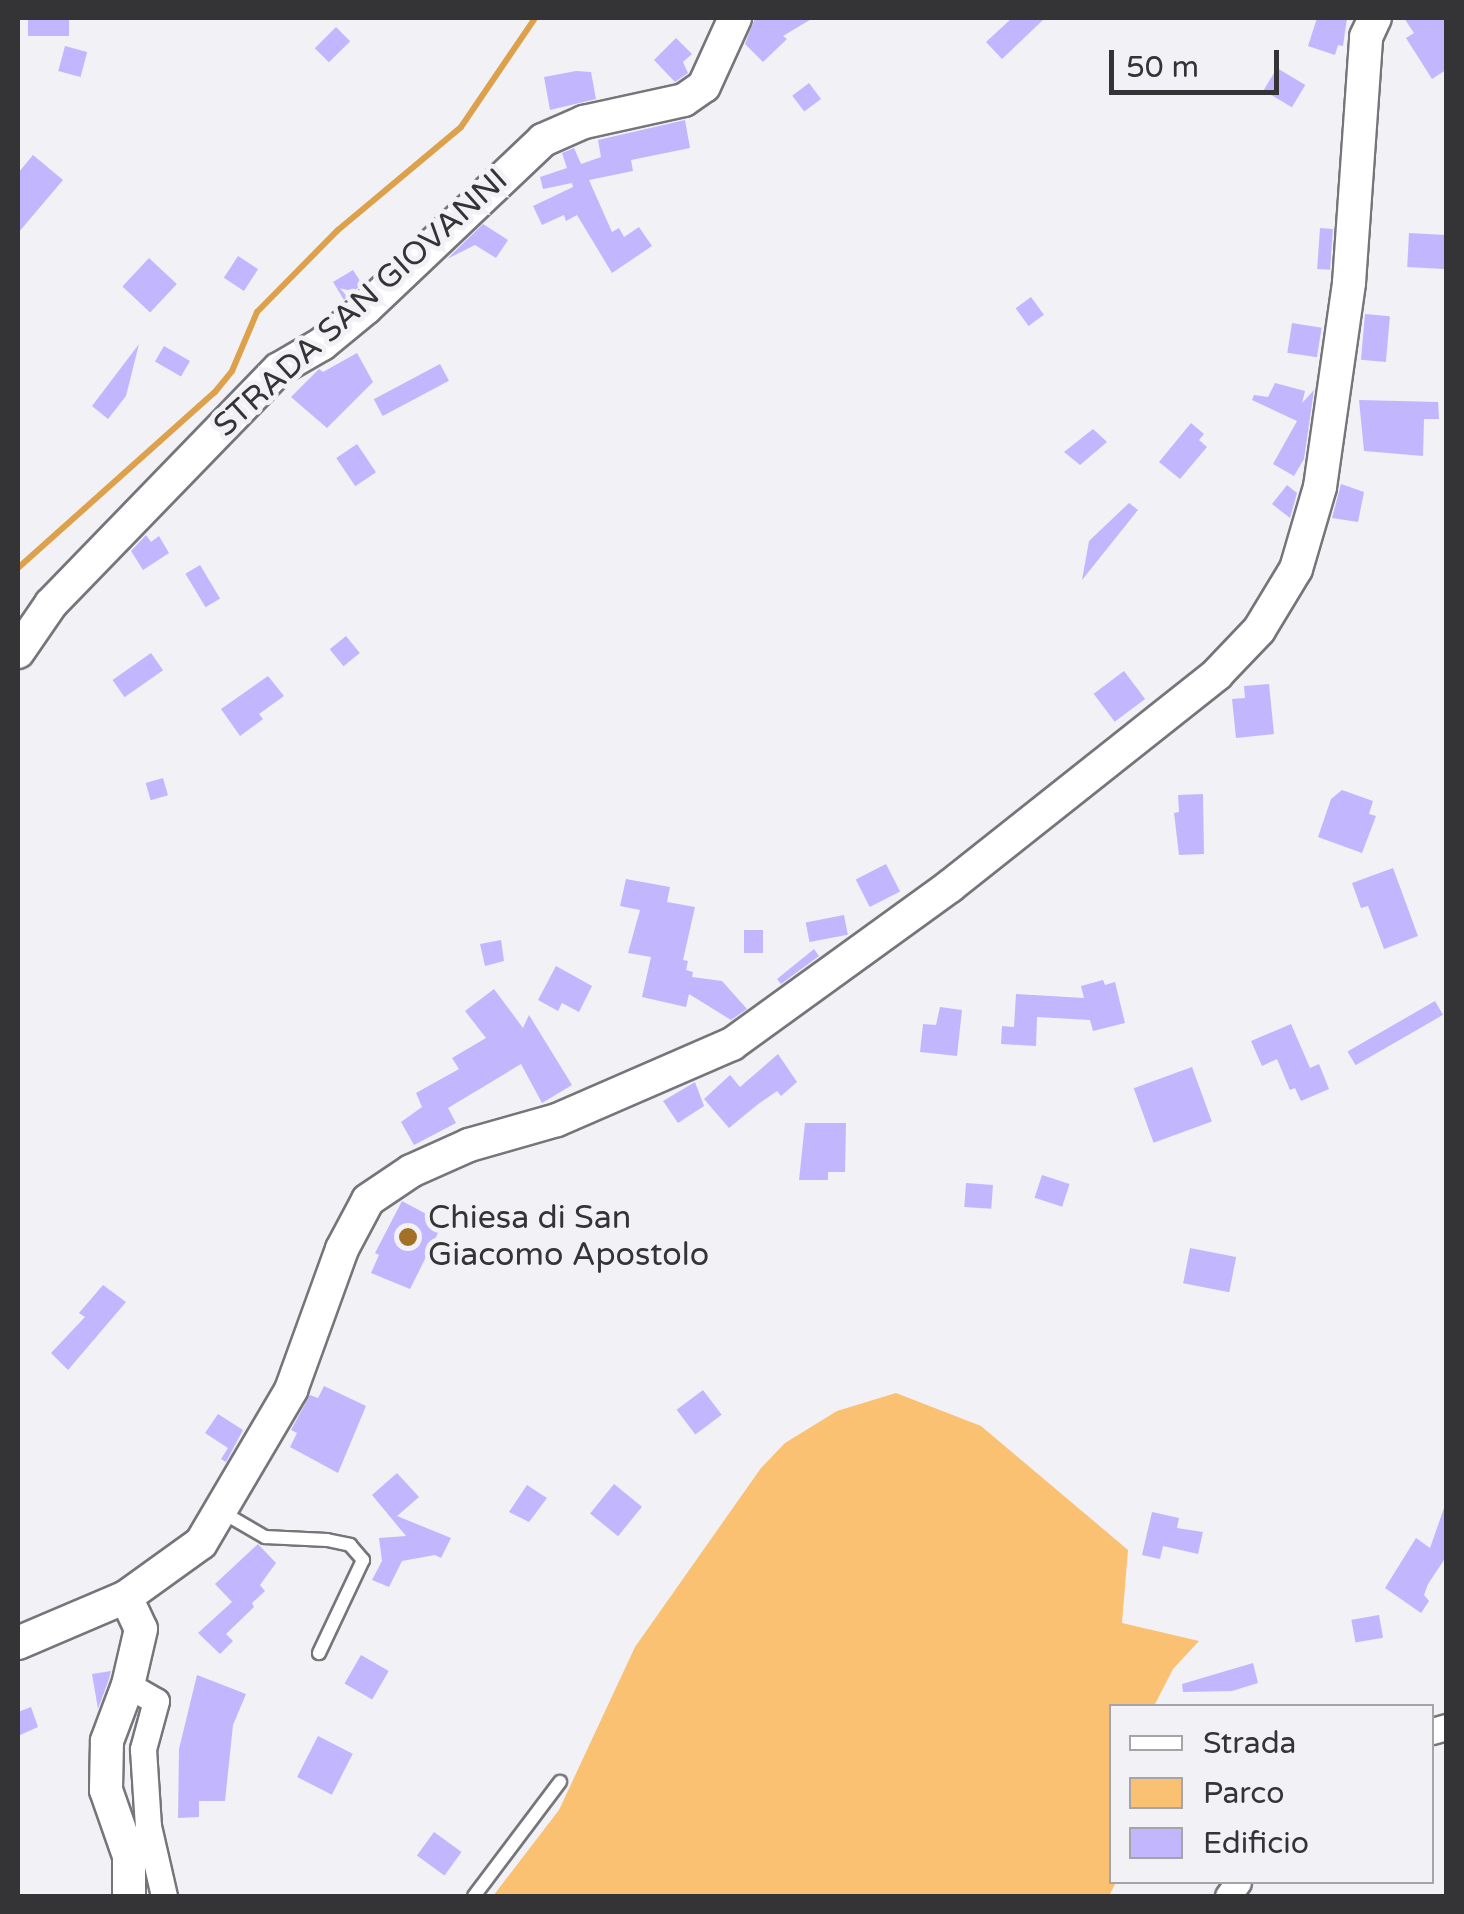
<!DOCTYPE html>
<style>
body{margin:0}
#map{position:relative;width:1464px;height:1914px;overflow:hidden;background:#f1f1f6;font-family:"Varela Round",sans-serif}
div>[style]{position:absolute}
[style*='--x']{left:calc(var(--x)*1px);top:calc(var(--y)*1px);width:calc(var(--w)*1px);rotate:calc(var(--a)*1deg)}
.green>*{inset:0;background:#fac172}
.stream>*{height:6px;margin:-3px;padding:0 3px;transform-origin:3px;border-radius:3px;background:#dda14b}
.building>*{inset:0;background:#c2b7fe;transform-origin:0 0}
.roads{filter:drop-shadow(2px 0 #75757a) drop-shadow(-2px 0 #75757a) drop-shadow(0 2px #75757a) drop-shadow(0 -2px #75757a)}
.service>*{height:12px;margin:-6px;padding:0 6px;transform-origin:6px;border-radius:6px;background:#fff}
.minor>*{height:25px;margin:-12.5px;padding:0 12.5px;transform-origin:12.5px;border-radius:12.5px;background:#fff}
.tertiary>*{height:32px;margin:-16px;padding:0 16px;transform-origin:16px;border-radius:16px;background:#fff}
.dots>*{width:28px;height:28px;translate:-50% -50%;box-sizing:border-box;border:5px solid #f1f1f6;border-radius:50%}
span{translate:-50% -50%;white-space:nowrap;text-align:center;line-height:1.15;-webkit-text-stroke:10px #f1f1f6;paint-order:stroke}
.street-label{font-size:32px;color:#343436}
.poi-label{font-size:32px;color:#343436}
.left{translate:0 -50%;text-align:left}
.frame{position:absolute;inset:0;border:20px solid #343436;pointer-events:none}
.legend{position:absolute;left:1109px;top:1704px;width:325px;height:180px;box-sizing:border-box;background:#f1f1f6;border:2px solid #a5a5a9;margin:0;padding:12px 18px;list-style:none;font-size:30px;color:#343436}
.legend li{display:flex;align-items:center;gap:20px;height:50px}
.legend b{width:50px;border:2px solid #a5a5a9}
.scale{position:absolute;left:1109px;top:50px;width:170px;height:45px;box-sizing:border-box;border:5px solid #343436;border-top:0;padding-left:12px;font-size:30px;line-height:35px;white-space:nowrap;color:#343436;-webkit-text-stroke:8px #f1f1f6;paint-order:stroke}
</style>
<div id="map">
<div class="green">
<div style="clip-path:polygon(896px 1393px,981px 1426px,1128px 1550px,1122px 1623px,1199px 1641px,1173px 1669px,1154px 1706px,1112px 1706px,1112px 1882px,1116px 1882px,1109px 1896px,493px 1896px,559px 1810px,635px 1647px,761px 1468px,785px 1443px,837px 1411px)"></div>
</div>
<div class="stream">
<div style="--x:18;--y:568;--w:264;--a:-41.8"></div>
<div style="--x:215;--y:392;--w:27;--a:-51"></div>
<div style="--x:232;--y:371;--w:64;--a:-67"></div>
<div style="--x:257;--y:312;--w:115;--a:-45.4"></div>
<div style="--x:338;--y:230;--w:160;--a:-39.9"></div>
<div style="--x:461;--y:127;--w:132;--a:-55.8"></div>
</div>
<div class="building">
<div style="left:28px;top:18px;width:41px;height:18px"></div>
<div style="clip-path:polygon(755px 18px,813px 18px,783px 36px,787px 39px,763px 62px,745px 44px)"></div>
<div style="clip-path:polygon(1012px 18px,1045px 18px,1002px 59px,986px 42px)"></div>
<div style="clip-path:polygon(1317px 18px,1347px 18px,1343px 46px,1338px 45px,1335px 55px,1308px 46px)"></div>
<div style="clip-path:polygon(1404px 18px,1446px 18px,1446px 70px,1432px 79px,1406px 38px,1414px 33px)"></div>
<div style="left:336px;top:27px;width:20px;height:30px;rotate:45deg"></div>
<div style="clip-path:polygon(676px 38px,692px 54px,683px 62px,688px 73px,675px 82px,654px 60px)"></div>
<div style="left:65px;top:46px;width:23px;height:26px;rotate:15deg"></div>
<div style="left:1277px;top:68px;width:33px;height:26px;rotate:31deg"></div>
<div style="clip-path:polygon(576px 71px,591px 72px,596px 99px,550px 110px,544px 77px)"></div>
<div style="left:809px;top:83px;width:20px;height:21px;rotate:53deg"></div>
<div style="clip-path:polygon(685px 120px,690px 148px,631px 160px,633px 171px,589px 180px,612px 232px,619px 228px,624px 237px,639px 227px,652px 246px,612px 273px,577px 215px,566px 221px,564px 215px,542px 225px,533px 206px,573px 187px,572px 183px,543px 189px,540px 177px,567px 168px,562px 153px,574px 148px,581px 164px,601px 157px,598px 140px)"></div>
<div style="clip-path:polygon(33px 155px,63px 180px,18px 233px,18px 173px)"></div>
<div style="clip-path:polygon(483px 224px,508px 240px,496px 258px,475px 245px,447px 259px)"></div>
<div style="left:1320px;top:228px;width:13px;height:41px;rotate:4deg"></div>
<div style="left:1409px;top:233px;width:37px;height:34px;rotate:3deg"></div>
<div style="left:238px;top:256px;width:24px;height:26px;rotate:33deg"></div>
<div style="left:149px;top:258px;width:38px;height:39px;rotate:43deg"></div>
<div style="clip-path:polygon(353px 270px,362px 284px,344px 300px,333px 282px)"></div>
<div style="left:1031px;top:297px;width:22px;height:19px;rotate:54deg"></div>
<div style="left:1365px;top:314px;width:25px;height:46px;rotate:5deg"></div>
<div style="left:1292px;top:323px;width:30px;height:30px;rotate:9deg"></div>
<div style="clip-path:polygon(139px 344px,126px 396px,108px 419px,92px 406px)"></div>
<div style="left:164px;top:346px;width:30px;height:18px;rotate:30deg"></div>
<div style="clip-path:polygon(357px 353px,373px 382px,327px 428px,291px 397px,319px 369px,323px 372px)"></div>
<div style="left:440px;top:364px;width:19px;height:75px;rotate:62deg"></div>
<div style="clip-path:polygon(1275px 383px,1305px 391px,1302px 403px,1314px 390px,1304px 459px,1294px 476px,1273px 464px,1297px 421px,1252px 400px,1254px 395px,1268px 397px)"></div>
<div style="clip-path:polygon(1359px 400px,1438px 402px,1439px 419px,1424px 419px,1423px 456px,1364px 451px)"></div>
<div style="clip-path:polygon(1191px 423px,1204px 434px,1199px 440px,1207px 447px,1180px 479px,1159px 462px)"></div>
<div style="clip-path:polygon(1093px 429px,1107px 442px,1080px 465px,1064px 452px)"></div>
<div style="left:357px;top:444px;width:34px;height:25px;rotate:56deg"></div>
<div style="clip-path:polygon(1341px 484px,1364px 492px,1358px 522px,1332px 518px)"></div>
<div style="clip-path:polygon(1287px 485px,1297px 493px,1290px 518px,1272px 504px)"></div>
<div style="clip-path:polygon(1129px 503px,1138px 510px,1082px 580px,1089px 541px)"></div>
<div style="clip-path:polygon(146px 535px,151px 542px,159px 536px,169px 553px,143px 570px,131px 551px)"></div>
<div style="left:200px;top:565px;width:39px;height:17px;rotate:59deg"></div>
<div style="left:346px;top:636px;width:22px;height:21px;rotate:51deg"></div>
<div style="left:151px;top:653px;width:21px;height:47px;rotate:55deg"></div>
<div style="left:1124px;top:671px;width:35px;height:38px;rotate:53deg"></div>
<div style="clip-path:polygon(268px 676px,284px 696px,259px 714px,263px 719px,240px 736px,221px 709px)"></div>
<div style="clip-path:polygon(1269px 684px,1274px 734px,1236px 738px,1232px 699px,1245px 698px,1244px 686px)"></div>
<div style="left:163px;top:778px;width:18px;height:18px;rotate:74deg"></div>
<div style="clip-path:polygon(1342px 790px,1373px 801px,1369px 814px,1376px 816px,1362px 853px,1318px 837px,1331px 799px)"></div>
<div style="clip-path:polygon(1203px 794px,1204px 854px,1179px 855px,1174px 813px,1179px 812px,1178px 795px)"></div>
<div style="left:886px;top:864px;width:31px;height:34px;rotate:63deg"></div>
<div style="clip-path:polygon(1393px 868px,1418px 936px,1384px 949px,1368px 906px,1361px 908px,1352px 883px)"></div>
<div style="clip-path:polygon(626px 879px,670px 887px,667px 902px,695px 907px,683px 960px,688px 961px,686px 970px,693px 972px,692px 977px,722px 981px,747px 1009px,731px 1020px,689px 994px,686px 1007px,642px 997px,651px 957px,628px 953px,640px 910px,620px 906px)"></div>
<div style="left:844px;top:915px;width:20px;height:39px;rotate:79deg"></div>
<div style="left:744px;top:930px;width:19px;height:23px"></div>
<div style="clip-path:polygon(501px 940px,504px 961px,485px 966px,480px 944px)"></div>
<div style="clip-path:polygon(814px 949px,819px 956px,781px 984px,777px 979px)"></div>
<div style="clip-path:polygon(556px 966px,592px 986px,579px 1012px,562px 1003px,558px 1011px,538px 1000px)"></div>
<div style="clip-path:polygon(1103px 980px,1105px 985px,1115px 982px,1125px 1023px,1093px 1031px,1090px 1020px,1037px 1017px,1036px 1046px,1001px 1044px,1002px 1026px,1014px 1027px,1016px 994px,1084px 998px,1081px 986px)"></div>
<div style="clip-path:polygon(494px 989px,523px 1028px,529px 1015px,572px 1085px,542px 1103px,521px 1064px,448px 1108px,456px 1123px,414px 1145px,401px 1122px,422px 1107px,416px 1093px,459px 1069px,452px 1058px,486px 1038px,465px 1011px)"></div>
<div style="left:1435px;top:1001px;width:16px;height:101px;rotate:60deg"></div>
<div style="clip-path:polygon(940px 1007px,962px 1010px,957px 1056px,920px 1052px,923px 1024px,936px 1025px)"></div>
<div style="clip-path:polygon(1291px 1024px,1310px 1068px,1319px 1064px,1329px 1089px,1301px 1101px,1295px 1088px,1290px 1090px,1277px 1059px,1262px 1066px,1251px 1041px)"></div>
<div style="clip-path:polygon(778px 1054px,797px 1082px,781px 1096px,777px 1091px,757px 1105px,729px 1128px,704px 1099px,730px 1075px,740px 1087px)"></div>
<div style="left:1192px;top:1067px;width:58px;height:62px;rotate:70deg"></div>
<div style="clip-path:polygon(695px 1082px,704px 1106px,678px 1123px,663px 1101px)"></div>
<div style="clip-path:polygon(805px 1123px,846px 1123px,845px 1172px,828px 1172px,828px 1180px,799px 1180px)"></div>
<div style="left:1042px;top:1175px;width:29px;height:24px;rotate:18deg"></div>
<div style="left:966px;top:1183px;width:27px;height:24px;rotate:4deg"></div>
<div style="clip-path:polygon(402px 1201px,443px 1223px,410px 1289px,371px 1273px,379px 1255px,375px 1253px)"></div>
<div style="left:1190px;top:1248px;width:47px;height:36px;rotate:11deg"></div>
<div style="clip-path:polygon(103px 1285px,126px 1302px,68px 1370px,51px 1353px,85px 1317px,79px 1313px)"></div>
<div style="clip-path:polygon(324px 1386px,366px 1406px,338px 1473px,290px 1447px,297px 1433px,291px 1430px,310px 1395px,318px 1398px)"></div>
<div style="left:703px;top:1390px;width:31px;height:33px;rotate:53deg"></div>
<div style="clip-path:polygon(218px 1414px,243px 1430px,226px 1462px,221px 1459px,228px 1448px,205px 1433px)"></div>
<div style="clip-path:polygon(397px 1473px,419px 1497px,397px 1516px,451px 1538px,441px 1558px,435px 1555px,402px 1561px,389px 1587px,372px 1580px,382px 1561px,379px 1538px,406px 1536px,372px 1495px)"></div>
<div style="left:614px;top:1484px;width:36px;height:38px;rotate:39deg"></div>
<div style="clip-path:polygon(527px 1485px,547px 1498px,529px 1522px,509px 1512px)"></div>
<div style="clip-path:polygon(1444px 1508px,1446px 1557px,1428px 1584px,1424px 1595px,1429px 1601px,1421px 1613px,1385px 1588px,1416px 1538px,1430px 1548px)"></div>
<div style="clip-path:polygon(1152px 1512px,1179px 1518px,1177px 1528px,1203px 1532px,1198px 1554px,1163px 1546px,1160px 1559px,1142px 1555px)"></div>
<div style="clip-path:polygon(258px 1544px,276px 1563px,260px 1585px,265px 1591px,252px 1603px,254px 1607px,226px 1634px,233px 1641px,220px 1654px,198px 1633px,232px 1602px,215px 1584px)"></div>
<div style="left:1379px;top:1615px;width:23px;height:28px;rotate:80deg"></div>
<div style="left:361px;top:1655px;width:32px;height:33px;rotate:30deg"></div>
<div style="clip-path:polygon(1253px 1663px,1258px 1683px,1232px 1691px,1183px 1692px,1182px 1684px)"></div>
<div style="clip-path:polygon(111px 1671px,109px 1679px,98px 1709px,92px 1674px)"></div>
<div style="clip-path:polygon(197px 1675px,246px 1694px,233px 1725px,225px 1801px,199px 1801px,199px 1817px,178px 1818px,179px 1749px)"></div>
<div style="clip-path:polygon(31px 1707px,38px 1727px,18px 1736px,18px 1712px)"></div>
<div style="left:318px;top:1736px;width:39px;height:46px;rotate:27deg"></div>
<div style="left:434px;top:1832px;width:34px;height:29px;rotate:36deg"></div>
</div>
<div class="roads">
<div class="service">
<div style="--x:222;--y:1512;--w:50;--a:30.2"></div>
<div style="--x:265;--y:1537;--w:62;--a:2.8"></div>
<div style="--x:327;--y:1540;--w:24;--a:12"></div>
<div style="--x:350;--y:1545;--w:20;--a:49"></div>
<div style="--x:363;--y:1560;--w:103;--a:115.3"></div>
<div style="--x:474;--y:1896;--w:143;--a:-53"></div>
</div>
<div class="minor">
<div style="--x:128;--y:1685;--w:32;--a:30"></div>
<div style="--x:156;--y:1701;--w:50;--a:105.2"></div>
<div style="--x:143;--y:1749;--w:77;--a:86.3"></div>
<div style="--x:148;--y:1826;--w:72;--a:77.1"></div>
<div style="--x:1432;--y:1731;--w:15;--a:-16"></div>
<div style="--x:1228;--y:1896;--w:17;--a:-54"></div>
</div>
<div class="tertiary">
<div style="--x:18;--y:652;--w:58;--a:-55.5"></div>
<div style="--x:51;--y:604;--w:327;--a:-45.9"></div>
<div style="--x:279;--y:369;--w:50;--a:-30.2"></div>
<div style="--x:322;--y:344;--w:57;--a:-39.3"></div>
<div style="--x:366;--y:308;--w:244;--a:-43.5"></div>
<div style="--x:543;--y:140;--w:45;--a:-23.7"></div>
<div style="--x:584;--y:122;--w:102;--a:-12.4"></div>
<div style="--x:684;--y:100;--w:24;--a:-35"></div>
<div style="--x:704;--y:86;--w:75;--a:-65.5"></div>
<div style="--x:126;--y:1597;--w:35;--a:65"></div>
<div style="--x:141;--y:1629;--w:57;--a:103.1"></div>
<div style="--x:128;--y:1685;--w:60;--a:110.6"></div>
<div style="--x:107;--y:1741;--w:49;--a:91.2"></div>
<div style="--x:106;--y:1790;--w:70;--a:70.8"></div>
<div style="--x:129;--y:1856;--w:40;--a:90"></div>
<div style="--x:18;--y:1643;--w:117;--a:-23.1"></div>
<div style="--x:126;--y:1597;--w:92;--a:-35.8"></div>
<div style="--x:201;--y:1543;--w:178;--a:-59.5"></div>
<div style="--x:291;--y:1390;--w:150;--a:-70.1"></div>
<div style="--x:342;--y:1249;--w:55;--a:-62"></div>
<div style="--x:368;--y:1200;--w:52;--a:-34"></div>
<div style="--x:411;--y:1171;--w:64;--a:-24.1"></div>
<div style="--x:469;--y:1145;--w:91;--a:-15.9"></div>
<div style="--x:557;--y:1120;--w:191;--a:-23.5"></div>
<div style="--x:732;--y:1044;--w:269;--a:-35.9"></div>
<div style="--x:950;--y:886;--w:341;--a:-38.4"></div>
<div style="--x:1217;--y:674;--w:61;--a:-46.3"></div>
<div style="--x:1259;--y:630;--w:71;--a:-58.8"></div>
<div style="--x:1296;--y:569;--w:85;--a:-73.7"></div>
<div style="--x:1320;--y:487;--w:206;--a:-81.9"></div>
<div style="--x:1349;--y:283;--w:247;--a:-86"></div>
<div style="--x:1366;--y:37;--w:21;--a:-65"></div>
</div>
</div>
<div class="dots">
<div style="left:408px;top:1237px;background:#a27126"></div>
</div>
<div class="street-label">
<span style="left:361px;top:303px;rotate:-42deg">STRADA SAN GIOVANNI</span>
</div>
<div class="poi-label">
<span class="left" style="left:428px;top:1237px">Chiesa di San<br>Giacomo Apostolo</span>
</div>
<div class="frame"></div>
<ul class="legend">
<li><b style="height:12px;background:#fff"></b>Strada</li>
<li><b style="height:28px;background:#fac172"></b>Parco</li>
<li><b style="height:28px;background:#c2b7fe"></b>Edificio</li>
</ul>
<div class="scale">50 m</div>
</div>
